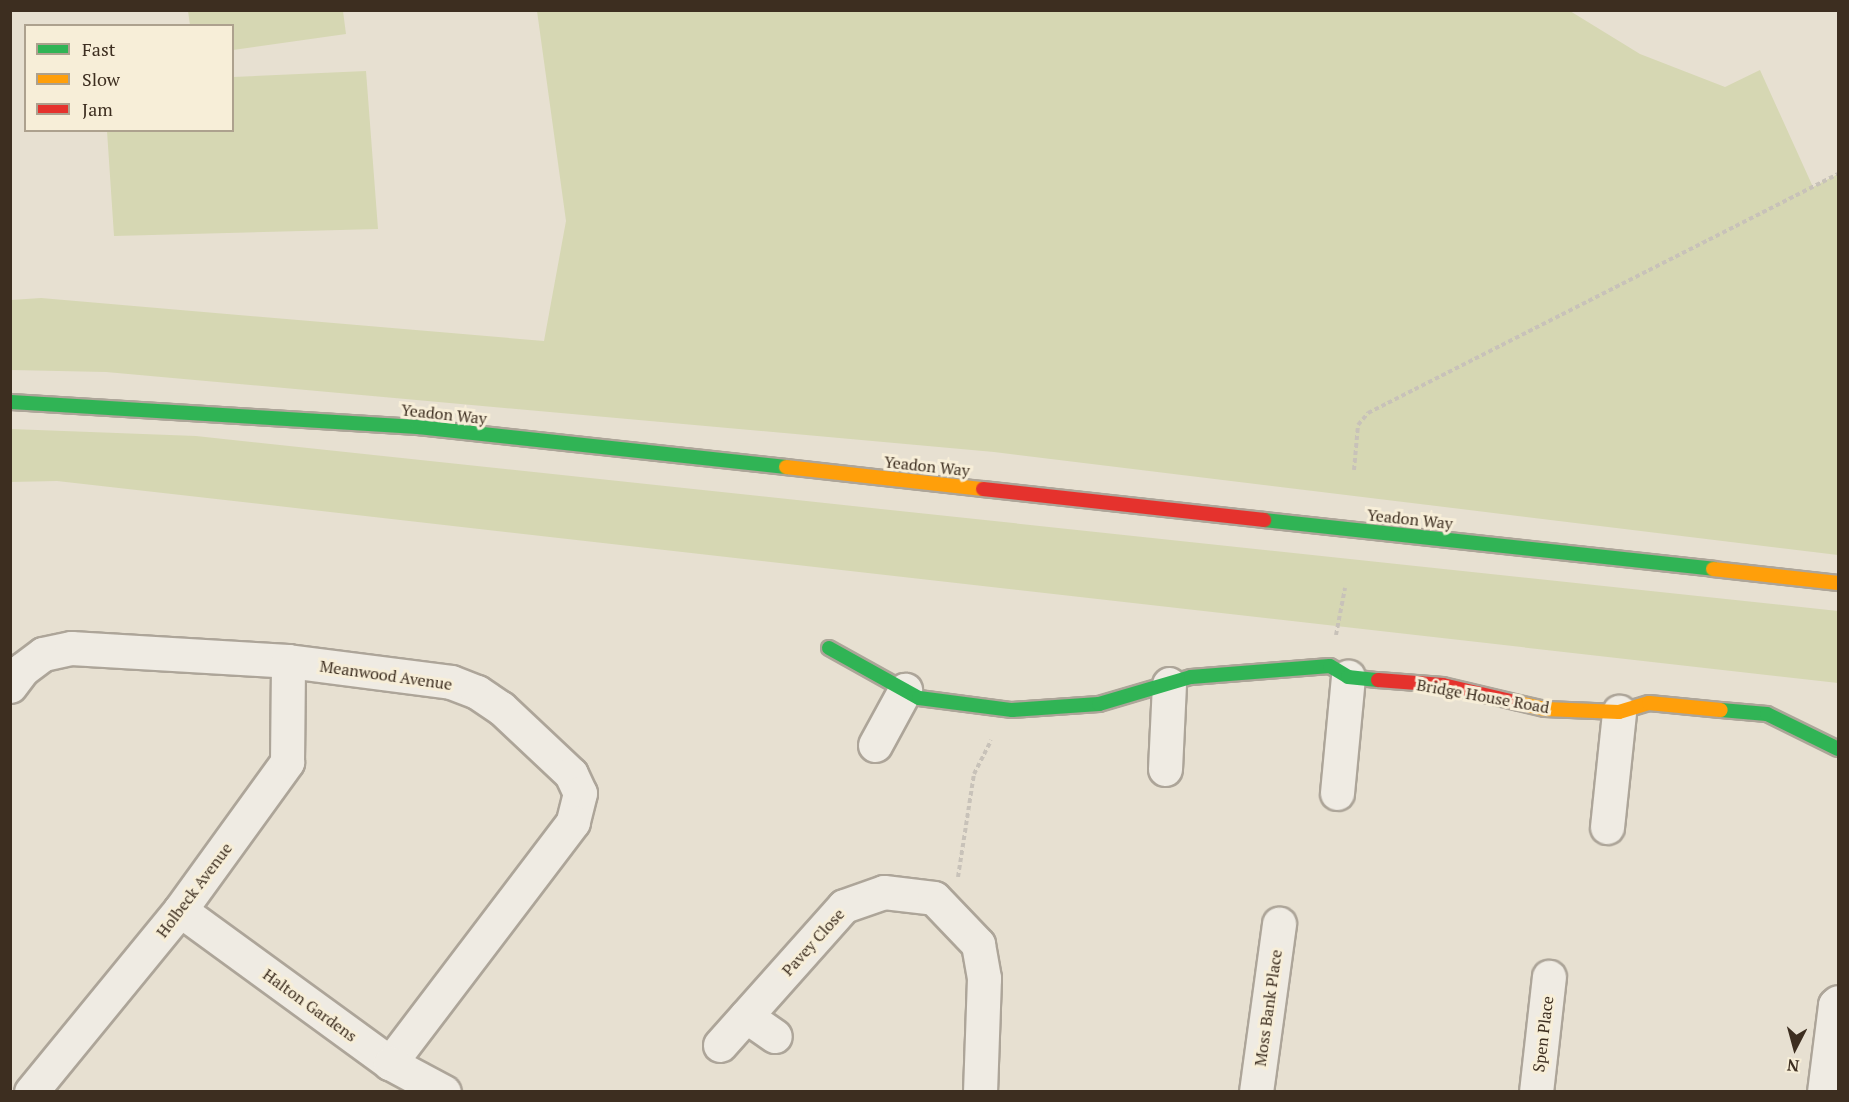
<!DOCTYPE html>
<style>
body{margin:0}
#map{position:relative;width:1849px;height:1102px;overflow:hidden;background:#e7e0d1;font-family:"PT Serif",serif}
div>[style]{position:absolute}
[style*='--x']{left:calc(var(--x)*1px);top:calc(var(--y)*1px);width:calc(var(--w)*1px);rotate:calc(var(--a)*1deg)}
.green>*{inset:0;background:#d6d7b3}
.path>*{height:4px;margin-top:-2px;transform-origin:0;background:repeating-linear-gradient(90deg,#c8c2b9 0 4.5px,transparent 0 7.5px)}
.roads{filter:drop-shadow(2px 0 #ada599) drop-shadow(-2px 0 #ada599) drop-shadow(0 2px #ada599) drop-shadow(0 -2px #ada599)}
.street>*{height:33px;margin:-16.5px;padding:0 16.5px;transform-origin:16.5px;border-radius:16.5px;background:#efebe3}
.fast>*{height:14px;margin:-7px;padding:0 7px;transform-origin:7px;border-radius:7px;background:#30b455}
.slow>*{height:14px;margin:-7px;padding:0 7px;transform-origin:7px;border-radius:7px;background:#ff9f0a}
.jam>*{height:14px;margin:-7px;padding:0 7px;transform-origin:7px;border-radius:7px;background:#e5322d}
span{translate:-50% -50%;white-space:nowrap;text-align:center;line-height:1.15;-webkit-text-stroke:6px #f7eed8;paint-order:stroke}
.street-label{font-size:16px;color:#3d2e20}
.frame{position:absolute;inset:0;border:12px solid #3d2e20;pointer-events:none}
.legend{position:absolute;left:24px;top:24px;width:210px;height:108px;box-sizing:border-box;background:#f7eed8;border:2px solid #ada18e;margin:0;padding:8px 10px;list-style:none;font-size:18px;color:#3d2e20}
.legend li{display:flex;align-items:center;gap:12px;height:30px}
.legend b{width:30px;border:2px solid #ada18e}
.north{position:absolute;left:1765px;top:1018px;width:60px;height:60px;-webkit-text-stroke:4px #f7eed8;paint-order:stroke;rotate:186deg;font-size:16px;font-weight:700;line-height:24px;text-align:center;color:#3d2e20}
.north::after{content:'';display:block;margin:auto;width:21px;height:27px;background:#3d2e20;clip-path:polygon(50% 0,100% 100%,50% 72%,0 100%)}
</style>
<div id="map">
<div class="green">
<div style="clip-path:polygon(188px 11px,343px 11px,346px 34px,233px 50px,232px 26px,190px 25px)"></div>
<div style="clip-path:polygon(537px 11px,1570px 11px,1640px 54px,1725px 87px,1760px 70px,1813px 187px,1838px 174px,1838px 555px,994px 452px,106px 372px,11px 370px,11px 300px,41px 298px,544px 341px,566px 221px)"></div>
<div style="clip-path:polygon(366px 71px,378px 229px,114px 236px,107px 131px,232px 130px,233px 77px)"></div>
<div style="clip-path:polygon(11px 429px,196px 436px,1838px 611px,1838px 683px,57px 481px,11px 482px)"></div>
</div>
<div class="path">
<div style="--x:1354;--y:470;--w:45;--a:-84.9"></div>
<div style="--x:1358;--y:425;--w:16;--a:-50"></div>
<div style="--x:1368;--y:413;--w:527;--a:-26.95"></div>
<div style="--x:1336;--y:635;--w:48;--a:-79.2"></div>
<div style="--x:958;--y:877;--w:104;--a:-81.2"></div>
<div style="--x:974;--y:774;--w:38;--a:-63"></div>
</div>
<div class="roads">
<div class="street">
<div style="--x:10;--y:686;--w:21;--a:-53"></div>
<div style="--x:23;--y:669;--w:25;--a:-37"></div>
<div style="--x:43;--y:654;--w:29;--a:-12"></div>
<div style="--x:71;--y:648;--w:217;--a:3.4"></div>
<div style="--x:288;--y:661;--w:164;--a:7.3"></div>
<div style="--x:451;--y:682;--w:28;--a:21"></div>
<div style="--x:477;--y:692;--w:29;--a:34"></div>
<div style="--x:501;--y:708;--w:96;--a:43.3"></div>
<div style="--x:571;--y:774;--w:21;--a:65"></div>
<div style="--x:580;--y:793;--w:30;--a:104"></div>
<div style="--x:573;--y:822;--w:303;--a:127.2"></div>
<div style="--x:875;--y:745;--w:63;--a:-61.4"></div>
<div style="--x:1165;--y:769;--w:85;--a:-87.3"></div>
<div style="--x:1337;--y:793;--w:117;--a:-84.6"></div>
<div style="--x:1607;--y:827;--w:116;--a:-84"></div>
<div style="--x:180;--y:910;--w:260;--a:36.1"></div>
<div style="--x:390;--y:1063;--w:61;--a:28.2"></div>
<div style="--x:746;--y:1016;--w:35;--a:35"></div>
<div style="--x:720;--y:1045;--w:186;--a:-48.3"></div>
<div style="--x:844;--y:906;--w:42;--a:-19.3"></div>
<div style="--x:884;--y:892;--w:50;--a:6.8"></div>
<div style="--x:934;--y:898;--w:64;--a:46.3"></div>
<div style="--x:978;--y:944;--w:35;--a:80"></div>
<div style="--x:984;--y:978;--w:114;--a:92"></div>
<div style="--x:31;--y:1092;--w:235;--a:-50.7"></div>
<div style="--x:180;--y:910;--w:183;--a:-54.1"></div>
<div style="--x:287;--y:762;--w:101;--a:-89.4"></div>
<div style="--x:1256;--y:1092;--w:170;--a:-82.2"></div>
<div style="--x:1536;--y:1092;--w:116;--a:-83.6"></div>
<div style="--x:1824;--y:1092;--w:88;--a:-82.8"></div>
<div style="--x:1835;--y:1005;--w:4;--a:-45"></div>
</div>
<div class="fast">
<div style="--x:10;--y:402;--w:409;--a:3.5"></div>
<div style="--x:418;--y:427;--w:370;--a:6.2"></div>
<div style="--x:1264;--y:520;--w:452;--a:6.2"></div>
<div style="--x:829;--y:648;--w:103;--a:29.1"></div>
<div style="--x:919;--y:698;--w:94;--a:7.4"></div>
<div style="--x:1012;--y:710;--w:87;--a:-3.9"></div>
<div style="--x:1099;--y:704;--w:96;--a:-16.4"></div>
<div style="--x:1191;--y:677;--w:139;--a:-4.5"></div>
<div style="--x:1330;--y:666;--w:21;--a:31"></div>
<div style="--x:1348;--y:677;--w:30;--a:6"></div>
<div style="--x:1721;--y:710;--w:46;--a:5"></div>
<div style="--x:1767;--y:714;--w:79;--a:26.2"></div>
</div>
<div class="slow">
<div style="--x:786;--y:467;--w:198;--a:6.4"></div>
<div style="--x:1713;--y:569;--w:126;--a:6.4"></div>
<div style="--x:1519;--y:703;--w:27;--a:13"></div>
<div style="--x:1545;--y:709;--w:74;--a:2.3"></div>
<div style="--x:1619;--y:712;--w:31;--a:-17"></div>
<div style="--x:1649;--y:703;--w:72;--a:5.6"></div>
</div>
<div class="jam">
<div style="--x:983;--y:489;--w:283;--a:6.3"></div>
<div style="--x:1378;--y:680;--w:65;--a:4.4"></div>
<div style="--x:1443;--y:685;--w:78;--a:13.3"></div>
</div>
</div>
<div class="street-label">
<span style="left:444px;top:414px;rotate:6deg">Yeadon Way</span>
<span style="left:927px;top:466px;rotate:6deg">Yeadon Way</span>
<span style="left:1410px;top:519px;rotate:6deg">Yeadon Way</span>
<span style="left:386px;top:675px;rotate:8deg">Meanwood Avenue</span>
<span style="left:1483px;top:696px;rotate:10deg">Bridge House Road</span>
<span style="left:194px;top:890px;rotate:-53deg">Holbeck Avenue</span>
<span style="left:813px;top:942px;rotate:-48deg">Pavey Close</span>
<span style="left:310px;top:1005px;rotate:36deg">Halton Gardens</span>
<span style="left:1268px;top:1008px;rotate:-82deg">Moss Bank Place</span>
<span style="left:1543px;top:1034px;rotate:-83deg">Spen Place</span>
</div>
<div class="frame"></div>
<ul class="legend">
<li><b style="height:8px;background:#30b455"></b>Fast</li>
<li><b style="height:8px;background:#ff9f0a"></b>Slow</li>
<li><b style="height:8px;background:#e5322d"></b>Jam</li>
</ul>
<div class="north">N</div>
</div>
